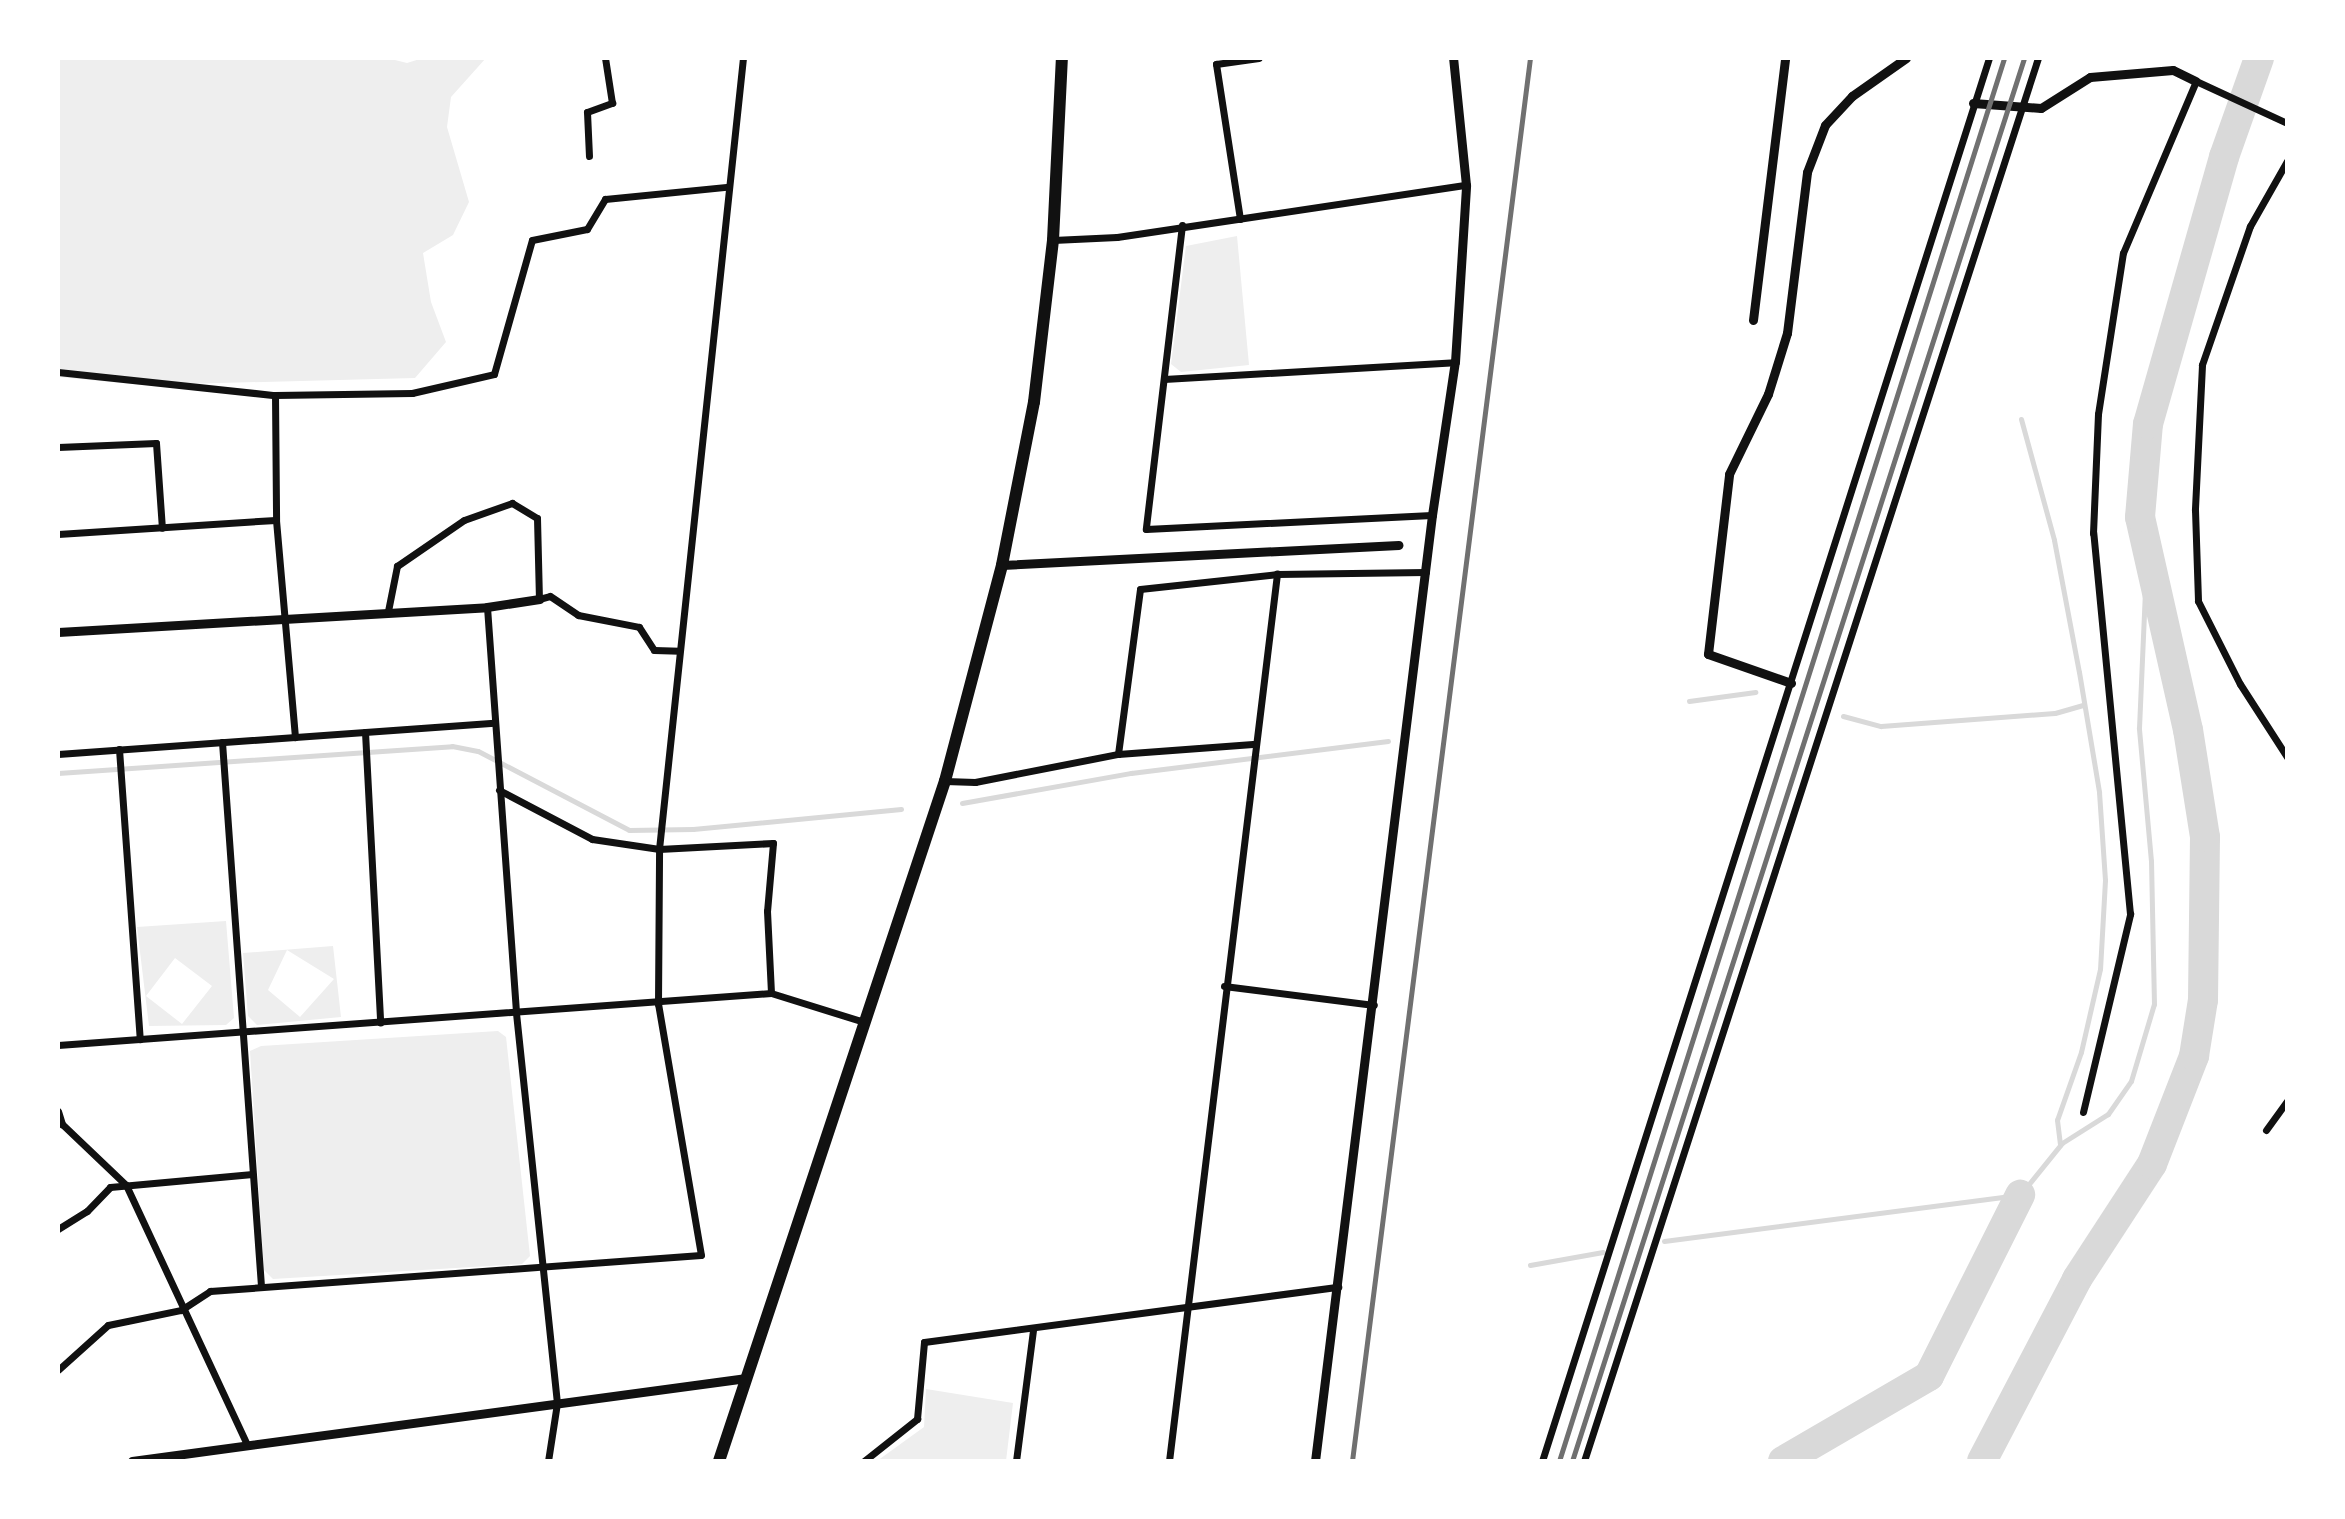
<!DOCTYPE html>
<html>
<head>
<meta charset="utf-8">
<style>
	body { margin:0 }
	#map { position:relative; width:2345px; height:1519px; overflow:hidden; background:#fff; font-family:"IBM Plex Sans",sans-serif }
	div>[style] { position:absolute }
	.green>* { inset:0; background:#eee }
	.stream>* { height:5px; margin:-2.5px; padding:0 2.5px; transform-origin:2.5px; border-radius:2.5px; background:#d9d9d9 }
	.river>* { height:30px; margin:-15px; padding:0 15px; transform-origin:15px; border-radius:15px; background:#d9d9d9 }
	.minor>* { height:7px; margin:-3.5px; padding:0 3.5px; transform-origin:3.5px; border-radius:3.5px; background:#111 }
	.tertiary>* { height:9px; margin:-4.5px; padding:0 4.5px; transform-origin:4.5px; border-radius:4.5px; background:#111 }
	.trunk>* { height:12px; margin:-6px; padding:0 6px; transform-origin:6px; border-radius:6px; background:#111 }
	.rail>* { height:5px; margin:-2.5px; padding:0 2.5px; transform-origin:2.5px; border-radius:2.5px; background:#707070 }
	span { translate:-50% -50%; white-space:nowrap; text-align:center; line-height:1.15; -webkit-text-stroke:6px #fff; paint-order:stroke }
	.frame { position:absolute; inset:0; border:60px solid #fff; pointer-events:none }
</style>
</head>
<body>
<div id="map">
	<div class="green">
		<i style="clip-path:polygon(58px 58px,387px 58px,407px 63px,423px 58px,486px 58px,451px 97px,447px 127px,469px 202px,453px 235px,423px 253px,431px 302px,446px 342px,415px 378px,143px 385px,58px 377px)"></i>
		<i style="clip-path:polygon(1237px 236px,1249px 365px,1181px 372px,1171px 364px,1186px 246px)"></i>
		<i style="clip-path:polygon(evenodd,226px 921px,234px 1018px,226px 1025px,149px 1026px,137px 927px,226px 921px,175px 958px,212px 986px,182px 1024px,146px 996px,175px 958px)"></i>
		<i style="clip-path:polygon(evenodd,333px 946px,341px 1017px,257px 1025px,248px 1016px,243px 953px,333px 946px,287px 950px,334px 979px,300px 1017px,268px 990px,287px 950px)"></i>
		<i style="clip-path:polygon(498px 1031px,506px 1037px,530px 1256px,522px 1264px,273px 1279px,264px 1270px,250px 1051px,261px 1046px)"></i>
		<i style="clip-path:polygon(926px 1389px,1013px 1403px,1006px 1461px,877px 1461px,924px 1427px)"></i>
	</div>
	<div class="stream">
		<i style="left:2021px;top:419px;width:125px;rotate:74.7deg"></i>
		<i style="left:2054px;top:540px;width:134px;rotate:79.3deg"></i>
		<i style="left:2079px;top:672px;width:122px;rotate:80.5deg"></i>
		<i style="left:2099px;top:792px;width:88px;rotate:86.1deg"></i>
		<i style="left:2105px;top:880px;width:89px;rotate:93.2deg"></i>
		<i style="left:2100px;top:969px;width:85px;rotate:102.9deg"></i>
		<i style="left:2081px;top:1052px;width:72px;rotate:109.4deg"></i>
		<i style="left:2057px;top:1120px;width:25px;rotate:83deg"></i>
		<i style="left:1689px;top:701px;width:67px;rotate:-7.8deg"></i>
		<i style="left:1843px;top:716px;width:39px;rotate:15deg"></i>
		<i style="left:1881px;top:726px;width:174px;rotate:-4.3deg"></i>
		<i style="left:2055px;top:713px;width:29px;rotate:-16deg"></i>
		<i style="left:58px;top:773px;width:395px;rotate:-3.9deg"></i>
		<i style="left:452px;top:746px;width:26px;rotate:11deg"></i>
		<i style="left:478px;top:751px;width:170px;rotate:27.6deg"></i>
		<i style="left:629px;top:830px;width:64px;rotate:-0.9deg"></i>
		<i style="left:693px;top:829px;width:209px;rotate:-5.5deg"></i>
		<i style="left:962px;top:803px;width:172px;rotate:-10.1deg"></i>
		<i style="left:1131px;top:773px;width:259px;rotate:-7.1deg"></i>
		<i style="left:1664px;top:1241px;width:359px;rotate:-7.4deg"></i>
		<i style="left:2020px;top:1195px;width:67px;rotate:-51.1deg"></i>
		<i style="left:2062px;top:1143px;width:54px;rotate:-32.2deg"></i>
		<i style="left:2108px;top:1114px;width:40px;rotate:-55.1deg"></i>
		<i style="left:2131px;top:1081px;width:80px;rotate:-73.4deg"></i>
		<i style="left:2154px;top:1004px;width:143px;rotate:-91.2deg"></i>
		<i style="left:2151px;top:861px;width:134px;rotate:-95.2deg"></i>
		<i style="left:2139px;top:728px;width:185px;rotate:-87.5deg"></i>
		<i style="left:1530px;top:1265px;width:74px;rotate:-10.1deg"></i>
	</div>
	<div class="river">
		<i style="left:1783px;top:1461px;width:169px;rotate:-30.2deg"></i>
		<i style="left:1929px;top:1376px;width:203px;rotate:-63.3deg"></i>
		<i style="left:1982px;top:1461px;width:205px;rotate:-62.4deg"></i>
		<i style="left:2077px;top:1279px;width:137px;rotate:-56.9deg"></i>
		<i style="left:2152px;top:1164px;width:116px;rotate:-68.7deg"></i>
		<i style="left:2194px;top:1056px;width:57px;rotate:-80.9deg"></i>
		<i style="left:2203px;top:1000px;width:163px;rotate:-89.3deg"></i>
		<i style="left:2205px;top:837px;width:108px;rotate:-99deg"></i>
		<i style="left:2188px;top:730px;width:218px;rotate:-102.7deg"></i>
		<i style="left:2140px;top:517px;width:93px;rotate:-85.1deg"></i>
		<i style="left:2148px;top:424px;width:278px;rotate:-74.1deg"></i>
		<i style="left:2224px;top:157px;width:105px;rotate:-70.5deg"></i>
	</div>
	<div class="minor">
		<i style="left:589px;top:156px;width:44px;rotate:-92.6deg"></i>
		<i style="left:587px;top:112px;width:27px;rotate:-20deg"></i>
		<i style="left:612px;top:103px;width:46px;rotate:-98.8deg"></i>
		<i style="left:2287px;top:161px;width:75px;rotate:119.6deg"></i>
		<i style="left:2250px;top:226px;width:147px;rotate:109.1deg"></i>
		<i style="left:2202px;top:365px;width:145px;rotate:92.8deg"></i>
		<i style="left:2195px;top:510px;width:91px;rotate:88.1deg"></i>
		<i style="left:2198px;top:601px;width:93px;rotate:63.2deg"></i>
		<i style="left:2240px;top:684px;width:87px;rotate:57.2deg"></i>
		<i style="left:1240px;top:219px;width:157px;rotate:-98.8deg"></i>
		<i style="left:1216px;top:64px;width:43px;rotate:-7.9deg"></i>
		<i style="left:1182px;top:225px;width:306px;rotate:96.8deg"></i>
		<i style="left:1146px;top:529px;width:286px;rotate:-2.8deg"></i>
		<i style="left:1053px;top:240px;width:64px;rotate:-2.7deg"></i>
		<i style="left:1117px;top:237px;width:353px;rotate:-8.5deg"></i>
		<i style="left:58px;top:372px;width:218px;rotate:6.1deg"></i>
		<i style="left:275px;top:395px;width:137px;rotate:-0.8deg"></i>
		<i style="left:412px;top:393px;width:84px;rotate:-13deg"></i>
		<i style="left:494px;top:374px;width:139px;rotate:-74.2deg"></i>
		<i style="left:532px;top:240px;width:56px;rotate:-11.3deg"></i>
		<i style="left:587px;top:229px;width:35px;rotate:-59deg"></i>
		<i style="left:605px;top:199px;width:122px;rotate:-5.7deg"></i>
		<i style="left:1164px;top:379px;width:291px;rotate:-3.3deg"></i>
		<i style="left:275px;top:395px;width:125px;rotate:89.5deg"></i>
		<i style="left:276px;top:520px;width:218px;rotate:85deg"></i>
		<i style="left:58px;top:447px;width:98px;rotate:-2.3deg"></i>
		<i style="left:156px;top:443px;width:85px;rotate:86deg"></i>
		<i style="left:58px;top:534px;width:218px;rotate:-3.7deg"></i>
		<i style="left:487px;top:607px;width:407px;rotate:85.9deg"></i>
		<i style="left:516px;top:1013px;width:392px;rotate:84deg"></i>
		<i style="left:557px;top:1403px;width:59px;rotate:98.8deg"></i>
		<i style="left:388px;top:611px;width:46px;rotate:-78.7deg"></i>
		<i style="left:397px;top:566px;width:81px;rotate:-34.5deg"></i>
		<i style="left:464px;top:520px;width:51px;rotate:-19.5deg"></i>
		<i style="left:512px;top:503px;width:29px;rotate:31deg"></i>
		<i style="left:537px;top:518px;width:81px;rotate:88.6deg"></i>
		<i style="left:539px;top:599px;width:11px;rotate:-15deg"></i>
		<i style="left:550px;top:596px;width:34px;rotate:34deg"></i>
		<i style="left:578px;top:615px;width:62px;rotate:11.1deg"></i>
		<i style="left:639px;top:627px;width:27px;rotate:57deg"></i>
		<i style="left:654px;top:650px;width:25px;rotate:2deg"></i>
		<i style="left:365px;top:732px;width:291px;rotate:87deg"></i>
		<i style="left:222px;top:742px;width:545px;rotate:85.9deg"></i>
		<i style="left:119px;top:749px;width:291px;rotate:85.9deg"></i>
		<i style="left:58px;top:754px;width:437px;rotate:-4.1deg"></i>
		<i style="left:1118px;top:754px;width:166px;rotate:-82.4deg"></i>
		<i style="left:1140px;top:589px;width:138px;rotate:-6.2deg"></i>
		<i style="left:1277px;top:574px;width:149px;rotate:-0.8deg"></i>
		<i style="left:945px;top:781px;width:30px;rotate:2deg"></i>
		<i style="left:975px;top:782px;width:146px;rotate:-11.1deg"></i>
		<i style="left:1118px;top:754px;width:135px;rotate:-4.2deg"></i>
		<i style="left:499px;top:790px;width:105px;rotate:27.8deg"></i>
		<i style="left:592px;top:839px;width:68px;rotate:8.5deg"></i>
		<i style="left:659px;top:849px;width:114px;rotate:-3deg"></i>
		<i style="left:773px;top:843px;width:68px;rotate:95deg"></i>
		<i style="left:767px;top:911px;width:82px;rotate:87.2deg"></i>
		<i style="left:1224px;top:986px;width:151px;rotate:7.2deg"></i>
		<i style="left:58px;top:1045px;width:715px;rotate:-4.17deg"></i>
		<i style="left:771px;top:993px;width:94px;rotate:17.3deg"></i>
		<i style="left:58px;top:1111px;width:14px;rotate:73deg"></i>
		<i style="left:62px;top:1124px;width:88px;rotate:43.6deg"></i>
		<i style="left:126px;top:1185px;width:287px;rotate:65deg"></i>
		<i style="left:2083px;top:1112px;width:204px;rotate:-76.6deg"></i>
		<i style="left:2130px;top:914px;width:383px;rotate:-95.5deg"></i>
		<i style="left:2093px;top:533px;width:119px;rotate:-87.6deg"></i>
		<i style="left:2098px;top:414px;width:163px;rotate:-81.2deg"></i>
		<i style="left:2123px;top:253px;width:187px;rotate:-67deg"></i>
		<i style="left:2196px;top:81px;width:100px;rotate:24.8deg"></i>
		<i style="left:2266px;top:1130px;width:36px;rotate:-54deg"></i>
		<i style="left:58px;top:1229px;width:34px;rotate:-32deg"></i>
		<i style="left:87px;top:1211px;width:33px;rotate:-46deg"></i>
		<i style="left:110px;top:1187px;width:143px;rotate:-5.2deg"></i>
		<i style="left:58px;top:1370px;width:67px;rotate:-42deg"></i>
		<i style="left:108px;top:1325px;width:75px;rotate:-11.6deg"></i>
		<i style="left:181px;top:1310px;width:35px;rotate:-33deg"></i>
		<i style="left:210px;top:1291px;width:492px;rotate:-4.2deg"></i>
		<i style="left:701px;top:1255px;width:255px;rotate:-99.7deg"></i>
		<i style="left:658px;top:1004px;width:155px;rotate:-89.6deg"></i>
		<i style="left:659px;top:849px;width:795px;rotate:-83.94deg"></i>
		<i style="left:864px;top:1461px;width:68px;rotate:-38.4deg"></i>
		<i style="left:917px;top:1419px;width:77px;rotate:-84.8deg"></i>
		<i style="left:924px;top:1342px;width:418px;rotate:-7.6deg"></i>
		<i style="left:1016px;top:1461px;width:132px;rotate:-82.6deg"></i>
		<i style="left:1169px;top:1461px;width:894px;rotate:-83.06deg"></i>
		<i style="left:1542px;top:1461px;width:1472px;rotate:-72.33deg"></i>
		<i style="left:1584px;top:1461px;width:1475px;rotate:-72.07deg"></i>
	</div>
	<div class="tertiary">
		<i style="left:1973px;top:103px;width:68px;rotate:4.2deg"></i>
		<i style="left:2041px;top:108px;width:58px;rotate:-32.3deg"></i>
		<i style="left:2090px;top:77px;width:83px;rotate:-4.8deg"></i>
		<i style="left:2173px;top:70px;width:25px;rotate:26deg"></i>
		<i style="left:1753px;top:320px;width:264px;rotate:-83deg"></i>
		<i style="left:1002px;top:565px;width:397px;rotate:-2.9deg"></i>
		<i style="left:58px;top:632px;width:430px;rotate:-3.3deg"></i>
		<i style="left:487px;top:607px;width:53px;rotate:-8.7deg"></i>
		<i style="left:1791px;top:683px;width:88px;rotate:-160.7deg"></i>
		<i style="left:1708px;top:654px;width:181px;rotate:-83.3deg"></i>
		<i style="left:1729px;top:474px;width:89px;rotate:-64deg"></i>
		<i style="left:1768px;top:394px;width:64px;rotate:-72.7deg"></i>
		<i style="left:1787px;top:333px;width:162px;rotate:-82.9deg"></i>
		<i style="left:1807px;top:172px;width:50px;rotate:-69deg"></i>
		<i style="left:1825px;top:125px;width:40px;rotate:-47deg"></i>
		<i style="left:1852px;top:96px;width:66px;rotate:-35.1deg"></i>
		<i style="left:132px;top:1461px;width:620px;rotate:-7.7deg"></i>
		<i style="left:1315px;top:1461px;width:953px;rotate:-82.95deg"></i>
		<i style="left:1432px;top:515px;width:155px;rotate:-81.5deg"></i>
		<i style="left:1455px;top:362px;width:177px;rotate:-86.4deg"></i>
		<i style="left:1466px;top:185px;width:128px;rotate:-95.8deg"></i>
	</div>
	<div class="trunk">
		<i style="left:719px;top:1461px;width:717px;rotate:-71.62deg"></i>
		<i style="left:945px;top:781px;width:223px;rotate:-75.2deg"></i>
		<i style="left:1002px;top:565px;width:166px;rotate:-78.9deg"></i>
		<i style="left:1034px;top:402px;width:163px;rotate:-83.3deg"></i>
		<i style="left:1053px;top:240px;width:182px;rotate:-87.2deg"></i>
	</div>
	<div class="rail">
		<i style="left:1352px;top:1461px;width:1414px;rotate:-82.77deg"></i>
		<i style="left:1559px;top:1461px;width:1472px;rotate:-72.4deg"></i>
		<i style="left:1572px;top:1461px;width:1474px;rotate:-72.14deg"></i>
	</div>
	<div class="frame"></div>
</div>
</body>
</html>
